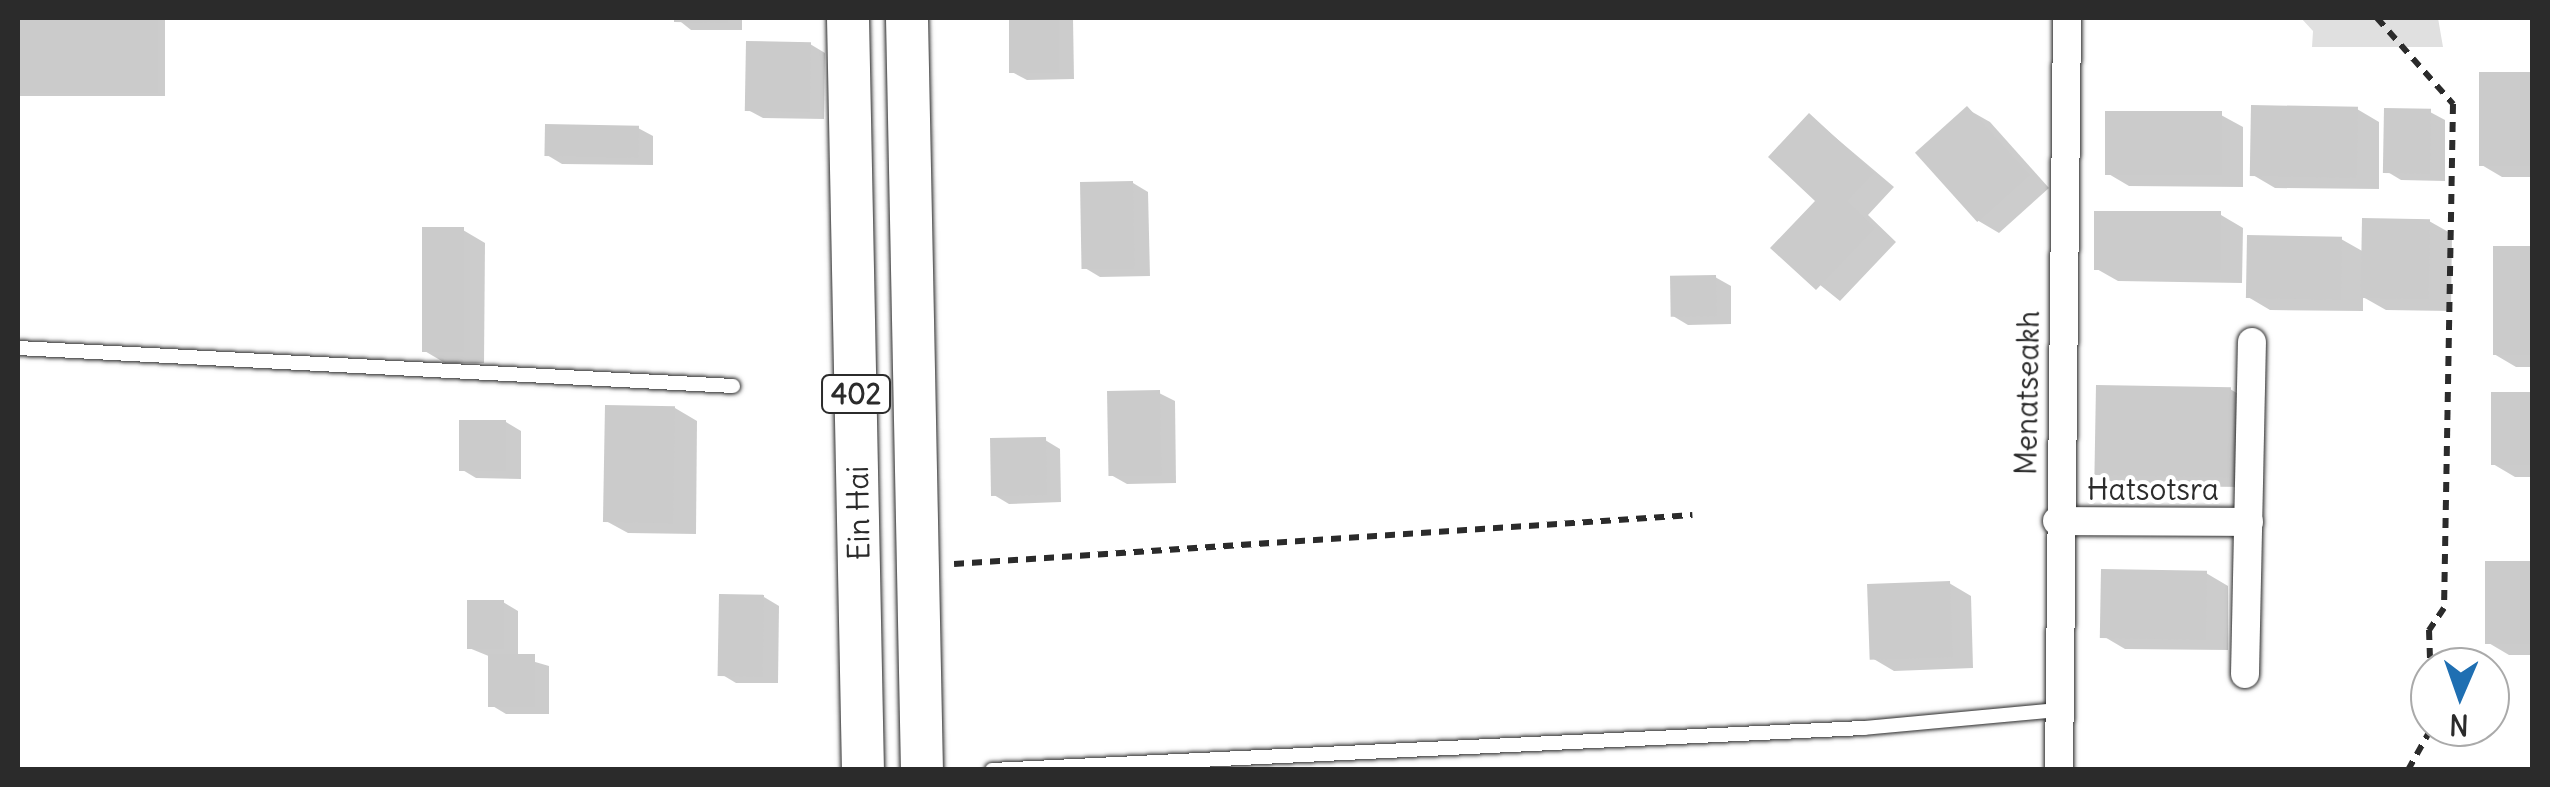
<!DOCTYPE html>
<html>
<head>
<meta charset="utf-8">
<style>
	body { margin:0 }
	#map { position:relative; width:2550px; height:787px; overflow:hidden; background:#fff; font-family:Delius,sans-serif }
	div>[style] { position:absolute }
	.green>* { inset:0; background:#e0e0e0 }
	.shadow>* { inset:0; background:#0003; transform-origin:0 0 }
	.building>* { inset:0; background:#cbcbcb; transform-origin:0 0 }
	.path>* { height:6px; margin-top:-3px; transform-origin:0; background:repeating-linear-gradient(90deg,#2b2b2b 0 10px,transparent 0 18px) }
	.roads { filter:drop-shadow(0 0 2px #2b2b2b) drop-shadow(0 0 2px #2b2b2b) }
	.service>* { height:14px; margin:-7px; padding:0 7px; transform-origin:7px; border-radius:7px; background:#fff }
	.minor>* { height:28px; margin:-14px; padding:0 14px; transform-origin:14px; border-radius:14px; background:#fff }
	.primary>* { height:42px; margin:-21px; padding:0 21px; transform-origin:21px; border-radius:21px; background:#fff }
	span { translate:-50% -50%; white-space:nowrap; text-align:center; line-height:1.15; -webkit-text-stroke:8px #fff; paint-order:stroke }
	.shield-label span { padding:2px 8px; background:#fff; border:2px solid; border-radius:8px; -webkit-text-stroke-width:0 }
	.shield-label { font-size:28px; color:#2b2b2b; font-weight:700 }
	.street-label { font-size:30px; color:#2b2b2b }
	.frame { position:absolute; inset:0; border:20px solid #2b2b2b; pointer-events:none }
	.north { position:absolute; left:2410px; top:647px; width:100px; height:100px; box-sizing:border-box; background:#fff; border:2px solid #aaa; border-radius:50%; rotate:182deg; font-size:28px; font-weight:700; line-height:40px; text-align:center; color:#2b2b2b }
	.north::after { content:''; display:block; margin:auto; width:35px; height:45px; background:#1f6fb2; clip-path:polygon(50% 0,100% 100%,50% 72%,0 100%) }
</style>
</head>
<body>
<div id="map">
	<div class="green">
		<i style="clip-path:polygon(2301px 18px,2438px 18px,2443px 47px,2312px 47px,2313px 31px)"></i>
	</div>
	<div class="shadow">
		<i style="left:18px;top:18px;width:147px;height:78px"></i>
		<i style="clip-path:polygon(676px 18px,742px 18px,742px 30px,691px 30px)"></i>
		<i style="clip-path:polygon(1011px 18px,1073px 18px,1074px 79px,1027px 80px,1012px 72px)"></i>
		<i style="clip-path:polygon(810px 44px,825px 53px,824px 119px,763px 118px,748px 110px)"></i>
		<i style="clip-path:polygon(2481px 74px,2532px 75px,2532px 177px,2502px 177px,2480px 164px)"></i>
		<i style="clip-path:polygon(1967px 109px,1990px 122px,2049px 188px,1999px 233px,1977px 220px)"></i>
		<i style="clip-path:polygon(2357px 109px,2379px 122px,2379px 189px,2275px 188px,2253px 175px)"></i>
		<i style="clip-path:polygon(2430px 112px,2445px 120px,2445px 181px,2401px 180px,2386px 171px)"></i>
		<i style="clip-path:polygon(2221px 115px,2243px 127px,2243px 187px,2129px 186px,2107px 173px)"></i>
		<i style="clip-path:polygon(1810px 116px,1894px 187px,1868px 215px,1896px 242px,1840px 301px,1774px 248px,1818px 201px)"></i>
		<i style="clip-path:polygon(638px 128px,653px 136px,653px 165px,562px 164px,547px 155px)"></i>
		<i style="clip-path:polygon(1133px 183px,1148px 192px,1150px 276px,1100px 277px,1085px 268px)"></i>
		<i style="clip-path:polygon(2221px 215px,2243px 228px,2242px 283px,2118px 281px,2095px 268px)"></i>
		<i style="clip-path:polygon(2429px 221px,2452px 234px,2451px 311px,2386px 310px,2363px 297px,2363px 311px,2270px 310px,2248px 297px,2341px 239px,2364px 252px)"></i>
		<i style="clip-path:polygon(463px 230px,485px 243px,484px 363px,445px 363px,423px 350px)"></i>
		<i style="clip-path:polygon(2496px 248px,2532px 249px,2532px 367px,2516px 367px,2494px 354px)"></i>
		<i style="clip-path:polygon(1715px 277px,1731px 286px,1731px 324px,1688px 325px,1673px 316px)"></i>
		<i style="clip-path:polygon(2230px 389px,2252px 402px,2251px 487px,2119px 486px,2097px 473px)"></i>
		<i style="clip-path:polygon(1159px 393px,1175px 401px,1176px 483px,1127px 484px,1111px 475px)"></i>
		<i style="clip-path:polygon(2493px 394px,2532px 394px,2532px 477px,2515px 477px,2493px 464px)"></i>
		<i style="clip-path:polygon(675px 408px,697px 421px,696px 534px,628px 533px,606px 521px)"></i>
		<i style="clip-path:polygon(506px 422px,521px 431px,521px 479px,476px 478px,461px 469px)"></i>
		<i style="clip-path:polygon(1045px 440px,1060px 449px,1061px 502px,1009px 504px,994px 495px)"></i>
		<i style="clip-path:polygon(2488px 563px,2532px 564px,2532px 655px,2509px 655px,2487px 642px)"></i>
		<i style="clip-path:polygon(2206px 573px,2228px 586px,2228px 650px,2125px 649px,2103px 636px)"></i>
		<i style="clip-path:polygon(1949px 583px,1971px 596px,1973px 668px,1894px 671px,1872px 658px)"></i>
		<i style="clip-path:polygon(764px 597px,779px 606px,778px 683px,736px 683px,721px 674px)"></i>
		<i style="clip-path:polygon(503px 602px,518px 611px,518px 657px,549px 666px,549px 714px,506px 714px,491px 705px,491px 657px,469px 648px)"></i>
	</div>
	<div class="building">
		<i style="left:18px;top:18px;width:140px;height:75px"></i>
		<i style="clip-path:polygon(674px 18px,728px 18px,728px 23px,674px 22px)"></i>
		<i style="left:1009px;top:18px;width:50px;height:55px"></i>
		<i style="left:746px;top:41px;width:65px;height:70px;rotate:1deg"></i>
		<i style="left:2479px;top:72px;width:53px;height:94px"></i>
		<i style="left:2251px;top:105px;width:107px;height:71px;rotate:1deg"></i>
		<i style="left:1967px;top:106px;width:93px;height:70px;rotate:48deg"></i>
		<i style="left:2384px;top:108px;width:47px;height:65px;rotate:1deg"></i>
		<i style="left:2105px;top:111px;width:117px;height:64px"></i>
		<i style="clip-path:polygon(1809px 113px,1874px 173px,1847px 201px,1875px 228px,1816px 290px,1770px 248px,1815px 201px,1768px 157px)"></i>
		<i style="left:545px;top:124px;width:94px;height:32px;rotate:1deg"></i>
		<i style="left:1133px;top:181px;width:87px;height:53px;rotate:89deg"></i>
		<i style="left:2094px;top:211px;width:127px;height:59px"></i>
		<i style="left:2362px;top:218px;width:68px;height:80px;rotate:1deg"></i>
		<i style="left:422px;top:227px;width:42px;height:125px"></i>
		<i style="left:2247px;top:235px;width:95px;height:63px;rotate:1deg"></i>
		<i style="left:2493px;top:246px;width:39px;height:109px"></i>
		<i style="left:1716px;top:275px;width:41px;height:46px;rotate:89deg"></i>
		<i style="left:2096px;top:385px;width:135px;height:90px;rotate:1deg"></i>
		<i style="left:1160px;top:390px;width:85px;height:53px;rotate:89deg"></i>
		<i style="left:2491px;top:392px;width:41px;height:73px"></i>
		<i style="left:605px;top:405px;width:70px;height:117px;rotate:1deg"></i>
		<i style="left:459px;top:420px;width:47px;height:51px"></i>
		<i style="left:1046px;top:437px;width:58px;height:56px;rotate:89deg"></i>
		<i style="left:2485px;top:561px;width:47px;height:83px"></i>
		<i style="left:2101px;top:569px;width:106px;height:69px;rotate:1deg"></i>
		<i style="left:1950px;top:581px;width:76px;height:83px;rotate:88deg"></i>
		<i style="left:719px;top:594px;width:45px;height:82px;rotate:1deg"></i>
		<i style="left:467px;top:600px;width:37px;height:49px"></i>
		<i style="left:488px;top:654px;width:47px;height:53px"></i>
	</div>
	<div class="path">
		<i style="left:2377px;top:18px;width:115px;rotate:48.5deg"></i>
		<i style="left:2453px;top:104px;width:504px;rotate:91.02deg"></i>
		<i style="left:2444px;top:608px;width:27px;rotate:124deg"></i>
		<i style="left:2429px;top:630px;width:37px;rotate:88deg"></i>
		<i style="left:954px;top:564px;width:740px;rotate:-3.8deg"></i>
		<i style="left:2408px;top:770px;width:49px;rotate:-60.8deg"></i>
	</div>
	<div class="roads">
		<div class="service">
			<i style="left:18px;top:348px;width:716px;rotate:3.04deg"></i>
			<i style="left:992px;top:770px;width:873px;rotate:-2.76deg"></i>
			<i style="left:1864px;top:728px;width:196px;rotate:-5.3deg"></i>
		</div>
		<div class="minor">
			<i style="left:2057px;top:521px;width:192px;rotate:0.3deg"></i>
			<i style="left:2245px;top:674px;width:332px;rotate:-88.8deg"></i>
			<i style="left:2059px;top:770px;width:752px;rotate:-89.39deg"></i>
		</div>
		<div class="primary">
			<i style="left:848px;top:18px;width:752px;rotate:88.86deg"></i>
			<i style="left:907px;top:18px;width:752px;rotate:88.86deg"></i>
		</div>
	</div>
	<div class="shield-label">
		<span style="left:856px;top:394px">402</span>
	</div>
	<div class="street-label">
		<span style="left:2027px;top:393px;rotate:-89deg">Menatseakh</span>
		<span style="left:2153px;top:489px">Hatsotsra</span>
		<span style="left:858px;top:513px;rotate:-91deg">Ein Hai</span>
	</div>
	<div class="frame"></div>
	<div class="north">N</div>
</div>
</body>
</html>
